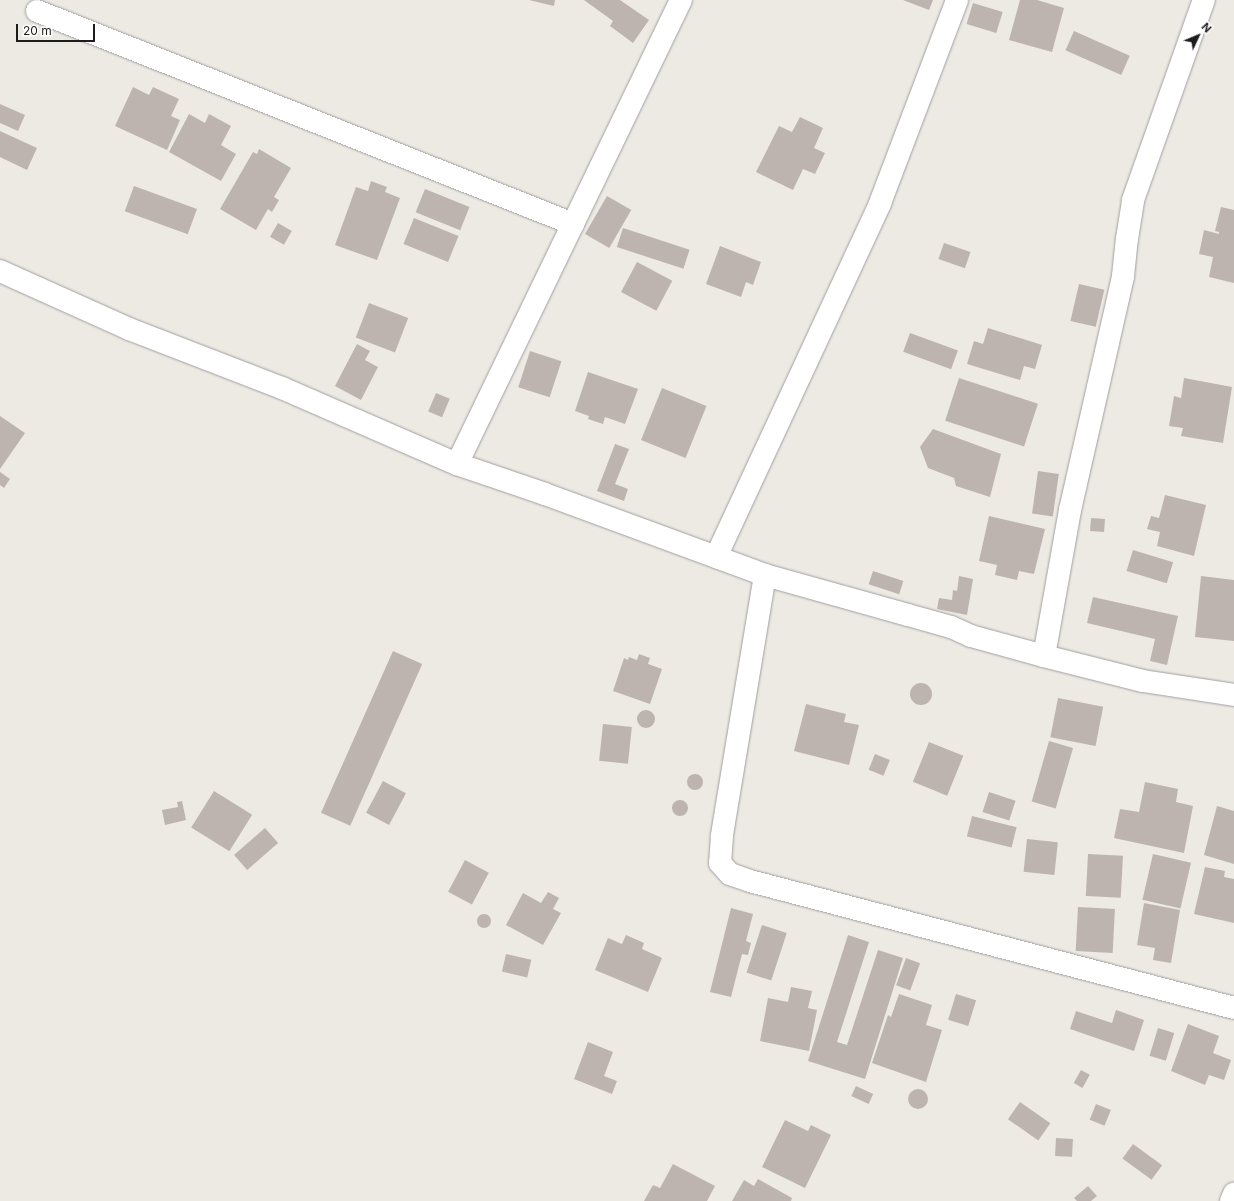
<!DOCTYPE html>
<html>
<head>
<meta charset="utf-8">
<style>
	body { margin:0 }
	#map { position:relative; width:1234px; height:1201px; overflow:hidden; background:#ede9e3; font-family:Inter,sans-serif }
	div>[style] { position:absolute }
	.building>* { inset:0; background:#bdb4b0; transform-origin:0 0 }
	.round { border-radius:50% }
	.roads { filter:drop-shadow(0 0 1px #a0a0a0) drop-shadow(0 0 1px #a0a0a0) }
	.street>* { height:22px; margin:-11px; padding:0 11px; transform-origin:11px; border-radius:11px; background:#fff }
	span { translate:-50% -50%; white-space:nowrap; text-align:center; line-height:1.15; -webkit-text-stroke:3px #fff; paint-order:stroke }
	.north { position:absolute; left:1178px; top:16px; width:40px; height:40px; -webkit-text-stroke:3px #fff; paint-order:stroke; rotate:46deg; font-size:11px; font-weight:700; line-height:16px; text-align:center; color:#1c1c1c }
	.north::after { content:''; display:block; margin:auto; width:14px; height:18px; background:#1c1c1c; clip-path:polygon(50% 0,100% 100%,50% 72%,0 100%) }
	.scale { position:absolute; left:16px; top:24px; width:79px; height:18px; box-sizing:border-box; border:2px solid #1c1c1c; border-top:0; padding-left:5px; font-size:12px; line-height:14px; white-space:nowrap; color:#1c1c1c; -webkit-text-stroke:3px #fff; paint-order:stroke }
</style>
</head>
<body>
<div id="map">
	<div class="building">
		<i style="clip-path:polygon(529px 0,555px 0,554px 6px)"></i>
		<i style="clip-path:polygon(584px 0,620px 0,649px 20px,633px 43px,610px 26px,613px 21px)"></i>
		<i style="clip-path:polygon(903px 0,933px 0,929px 10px)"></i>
		<i style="clip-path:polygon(1020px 0,1037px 0,1064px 8px,1052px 52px,1009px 40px)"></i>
		<i style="left:973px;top:3px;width:31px;height:22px;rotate:17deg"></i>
		<i style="left:1074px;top:31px;width:61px;height:21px;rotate:24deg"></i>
		<i style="clip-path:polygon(133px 87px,149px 95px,153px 87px,179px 99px,171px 116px,180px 120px,167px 150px,115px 126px)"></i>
		<i style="clip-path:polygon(0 104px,25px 115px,18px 131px,0 123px)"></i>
		<i style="clip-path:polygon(189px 114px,205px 123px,209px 114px,231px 126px,221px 145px,236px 154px,221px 181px,169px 152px)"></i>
		<i style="clip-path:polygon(800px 117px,823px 128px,814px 148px,825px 153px,815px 174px,803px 169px,793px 190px,756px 172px,779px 126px,792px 132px)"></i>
		<i style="clip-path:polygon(0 131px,37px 148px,27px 170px,0 157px)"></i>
		<i style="clip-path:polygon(259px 149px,291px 168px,274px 197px,279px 200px,272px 212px,268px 209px,256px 230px,220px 209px,253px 152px,257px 154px)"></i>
		<i style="clip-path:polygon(371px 181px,387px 187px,385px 192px,400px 198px,377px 260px,335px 245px,356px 187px,368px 191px)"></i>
		<i style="left:134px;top:186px;width:67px;height:27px;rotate:20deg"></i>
		<i style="left:425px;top:189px;width:48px;height:25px;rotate:22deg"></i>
		<i style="left:607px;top:196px;width:28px;height:44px;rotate:30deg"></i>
		<i style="clip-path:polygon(1221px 207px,1234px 210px,1234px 283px,1209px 277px,1213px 257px,1199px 254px,1204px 230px,1219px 234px,1219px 232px,1215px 231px)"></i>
		<i style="left:414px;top:218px;width:48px;height:28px;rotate:22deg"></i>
		<i style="left:278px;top:223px;width:16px;height:16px;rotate:30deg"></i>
		<i style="left:623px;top:228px;width:70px;height:20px;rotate:18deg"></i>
		<i style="left:944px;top:243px;width:28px;height:17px;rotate:19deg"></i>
		<i style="clip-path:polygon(720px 246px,761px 262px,753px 285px,746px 282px,741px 297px,706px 284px)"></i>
		<i style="left:637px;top:262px;width:40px;height:34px;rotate:28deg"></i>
		<i style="left:1079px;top:284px;width:26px;height:38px;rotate:13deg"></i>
		<i style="left:369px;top:303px;width:42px;height:37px;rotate:21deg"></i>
		<i style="clip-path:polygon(988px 328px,1042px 345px,1035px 369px,1024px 366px,1020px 380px,967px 364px,974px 341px,983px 344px)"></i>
		<i style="left:910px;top:333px;width:51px;height:20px;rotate:20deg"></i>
		<i style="clip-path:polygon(357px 344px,370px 351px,365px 360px,378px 367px,361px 400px,335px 386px)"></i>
		<i style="left:530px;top:351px;width:33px;height:38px;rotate:18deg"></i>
		<i style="clip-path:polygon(588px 372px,638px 389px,625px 424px,605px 417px,603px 424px,588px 419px,589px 416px,575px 411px)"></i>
		<i style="left:959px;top:378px;width:83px;height:45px;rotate:18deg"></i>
		<i style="clip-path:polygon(1184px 378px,1232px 387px,1223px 443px,1181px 436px,1183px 428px,1169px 426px,1174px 396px,1181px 398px)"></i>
		<i style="left:662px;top:388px;width:48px;height:56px;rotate:22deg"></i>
		<i style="left:436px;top:393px;width:15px;height:20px;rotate:23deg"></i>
		<i style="clip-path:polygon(0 416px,25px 433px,0 469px)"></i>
		<i style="clip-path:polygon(933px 429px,1001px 454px,990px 497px,956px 486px,954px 478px,928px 468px,920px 447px)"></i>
		<i style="clip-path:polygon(615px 444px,629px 449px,615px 484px,628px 489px,624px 501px,597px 491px)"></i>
		<i style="left:1038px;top:471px;width:21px;height:43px;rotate:8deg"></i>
		<i style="clip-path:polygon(0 472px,10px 479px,4px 488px,0 485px)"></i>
		<i style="clip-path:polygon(1165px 495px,1206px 505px,1194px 556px,1157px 546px,1160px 532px,1147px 529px,1151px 516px,1159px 518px)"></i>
		<i style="clip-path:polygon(989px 516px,1045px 529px,1034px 574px,1019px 571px,1017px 580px,995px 575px,997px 565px,979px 561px)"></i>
		<i style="left:1091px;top:518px;width:14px;height:13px;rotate:4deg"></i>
		<i style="left:1133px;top:550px;width:42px;height:22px;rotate:17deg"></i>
		<i style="left:873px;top:571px;width:32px;height:14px;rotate:18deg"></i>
		<i style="clip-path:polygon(959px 576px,973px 579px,967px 615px,937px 609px,939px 598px,952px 600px,953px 590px,957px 591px)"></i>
		<i style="clip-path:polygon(1201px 576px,1234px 580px,1234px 641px,1195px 637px)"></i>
		<i style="clip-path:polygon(1093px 597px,1178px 616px,1167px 665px,1150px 661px,1155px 639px,1087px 623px)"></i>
		<i style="left:393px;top:651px;width:32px;height:177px;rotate:24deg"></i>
		<i style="clip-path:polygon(639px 654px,650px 658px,648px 664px,662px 669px,650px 704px,613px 691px,624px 658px,628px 660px,629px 657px,637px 660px)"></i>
		<i class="round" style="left:910px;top:683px;width:22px;height:22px"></i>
		<i style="left:1058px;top:698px;width:46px;height:40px;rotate:11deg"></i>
		<i style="clip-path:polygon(806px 704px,846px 714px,844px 722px,859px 725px,849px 765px,794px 751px)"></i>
		<i class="round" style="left:637px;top:710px;width:18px;height:18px"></i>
		<i style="left:603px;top:724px;width:29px;height:37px;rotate:6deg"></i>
		<i style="left:1049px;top:741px;width:25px;height:63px;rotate:16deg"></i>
		<i style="left:929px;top:742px;width:37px;height:43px;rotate:22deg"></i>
		<i style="left:875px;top:754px;width:16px;height:17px;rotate:22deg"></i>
		<i class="round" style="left:687px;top:774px;width:16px;height:16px"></i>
		<i style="left:383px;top:781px;width:26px;height:36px;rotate:28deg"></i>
		<i style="clip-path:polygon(1145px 782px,1178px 789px,1176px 802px,1193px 806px,1184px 853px,1114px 838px,1120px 809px,1139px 812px)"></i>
		<i style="left:214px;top:791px;width:45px;height:43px;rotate:32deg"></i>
		<i style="left:989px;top:792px;width:28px;height:21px;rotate:18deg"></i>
		<i class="round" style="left:672px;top:800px;width:16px;height:16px"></i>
		<i style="clip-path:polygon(182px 801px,186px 820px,165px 825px,162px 810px,178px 807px,177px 802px)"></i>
		<i style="clip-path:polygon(1217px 806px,1234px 811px,1234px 864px,1204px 855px)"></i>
		<i style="left:972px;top:816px;width:46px;height:21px;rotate:14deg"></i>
		<i style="left:265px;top:828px;width:20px;height:41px;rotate:49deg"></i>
		<i style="left:1027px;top:839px;width:31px;height:33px;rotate:6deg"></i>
		<i style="left:1088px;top:854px;width:35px;height:42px;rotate:3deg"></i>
		<i style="left:1153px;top:854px;width:39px;height:47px;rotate:13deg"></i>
		<i style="left:465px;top:860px;width:27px;height:36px;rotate:28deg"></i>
		<i style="clip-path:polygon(1205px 867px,1225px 871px,1224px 877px,1234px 879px,1234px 923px,1194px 914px)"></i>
		<i style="clip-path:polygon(548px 892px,559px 898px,553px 909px,561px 913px,543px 945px,506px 925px,523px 893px,541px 903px)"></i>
		<i style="clip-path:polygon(1144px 903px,1180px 910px,1171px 963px,1153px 960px,1155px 948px,1137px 945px)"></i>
		<i style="left:1078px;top:907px;width:37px;height:44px;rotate:3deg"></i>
		<i style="clip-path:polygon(731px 908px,753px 914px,746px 941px,751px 943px,748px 955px,742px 954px,731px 997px,710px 992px)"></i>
		<i class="round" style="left:477px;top:914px;width:14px;height:14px"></i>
		<i style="left:762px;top:925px;width:26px;height:50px;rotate:18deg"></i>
		<i style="clip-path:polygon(626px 935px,644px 943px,642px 949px,662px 958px,648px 992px,595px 970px,608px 938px,622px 944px)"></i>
		<i style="clip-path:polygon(848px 935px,869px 942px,837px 1042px,847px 1045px,878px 950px,903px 958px,865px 1079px,808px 1061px)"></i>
		<i style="left:506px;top:954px;width:26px;height:18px;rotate:13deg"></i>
		<i style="left:906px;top:958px;width:15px;height:29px;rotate:20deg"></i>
		<i style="clip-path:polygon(791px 987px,812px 991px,808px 1008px,817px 1010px,809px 1051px,760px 1041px,768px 998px,788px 1002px)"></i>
		<i style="clip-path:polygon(899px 994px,932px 1005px,926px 1025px,942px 1030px,926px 1082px,872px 1063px,888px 1015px,891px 1017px)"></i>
		<i style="left:956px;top:994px;width:21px;height:27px;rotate:17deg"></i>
		<i style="clip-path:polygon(1116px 1010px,1144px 1020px,1134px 1051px,1070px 1029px,1076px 1011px,1112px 1023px)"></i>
		<i style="clip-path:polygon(1188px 1024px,1219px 1036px,1213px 1053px,1231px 1060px,1224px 1080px,1209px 1075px,1205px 1085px,1171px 1071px)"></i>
		<i style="left:1158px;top:1028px;width:17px;height:29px;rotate:17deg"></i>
		<i style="clip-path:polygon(588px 1042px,613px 1052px,604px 1076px,617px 1081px,612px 1094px,574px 1079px)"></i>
		<i style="left:1081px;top:1070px;width:10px;height:15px;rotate:29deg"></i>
		<i style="left:856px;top:1086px;width:19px;height:11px;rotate:25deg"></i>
		<i class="round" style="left:908px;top:1089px;width:20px;height:20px"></i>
		<i style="left:1020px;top:1102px;width:37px;height:21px;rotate:35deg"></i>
		<i style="left:1096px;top:1104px;width:16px;height:17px;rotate:22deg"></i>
		<i style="clip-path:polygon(785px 1120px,808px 1131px,811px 1125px,831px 1135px,805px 1188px,762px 1167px)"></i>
		<i style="left:1056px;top:1138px;width:17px;height:18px;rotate:3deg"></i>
		<i style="left:1133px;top:1144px;width:36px;height:18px;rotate:36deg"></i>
		<i style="clip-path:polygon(673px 1164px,715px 1186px,707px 1201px,644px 1201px,653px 1185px,660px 1188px)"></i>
		<i style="clip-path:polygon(758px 1179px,792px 1198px,791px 1201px,732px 1201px,744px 1180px,754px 1186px)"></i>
		<i style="clip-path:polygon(1088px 1186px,1097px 1196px,1091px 1201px,1077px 1201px,1074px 1198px)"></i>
	</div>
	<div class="roads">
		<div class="street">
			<i style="left:37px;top:11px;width:577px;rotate:21.67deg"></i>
			<i style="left:0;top:271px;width:141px;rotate:24.2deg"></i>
			<i style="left:129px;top:329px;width:164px;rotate:21.1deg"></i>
			<i style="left:282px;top:388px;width:191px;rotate:23.5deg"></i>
			<i style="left:457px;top:464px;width:93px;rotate:18.8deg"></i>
			<i style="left:545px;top:494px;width:234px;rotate:20.2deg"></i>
			<i style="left:765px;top:575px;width:148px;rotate:15.6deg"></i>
			<i style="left:908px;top:615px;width:45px;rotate:15.6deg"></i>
			<i style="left:951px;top:627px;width:22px;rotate:24deg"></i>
			<i style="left:971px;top:636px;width:76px;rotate:15.3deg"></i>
			<i style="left:1044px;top:656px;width:102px;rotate:14.2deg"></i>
			<i style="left:1143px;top:681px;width:92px;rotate:8.7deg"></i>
			<i style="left:457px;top:464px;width:515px;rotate:-64.23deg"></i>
			<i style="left:716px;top:557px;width:390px;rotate:-65.1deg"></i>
			<i style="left:880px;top:203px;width:217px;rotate:-69.2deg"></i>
			<i style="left:765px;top:575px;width:265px;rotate:99.4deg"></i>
			<i style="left:722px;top:836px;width:27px;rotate:94deg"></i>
			<i style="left:720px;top:863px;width:15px;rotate:48deg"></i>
			<i style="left:730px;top:874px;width:21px;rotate:19deg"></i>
			<i style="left:750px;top:881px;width:500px;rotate:14.7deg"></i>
			<i style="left:1044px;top:656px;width:148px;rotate:-79.9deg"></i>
			<i style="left:1070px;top:510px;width:240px;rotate:-77.2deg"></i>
			<i style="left:1123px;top:276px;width:37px;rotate:-84deg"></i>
			<i style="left:1127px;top:239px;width:39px;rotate:-81deg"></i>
			<i style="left:1133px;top:200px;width:212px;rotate:-70.5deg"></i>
			<i style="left:1231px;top:1201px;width:8px;rotate:-67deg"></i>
		</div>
	</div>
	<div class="north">N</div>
	<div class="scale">20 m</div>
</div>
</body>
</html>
